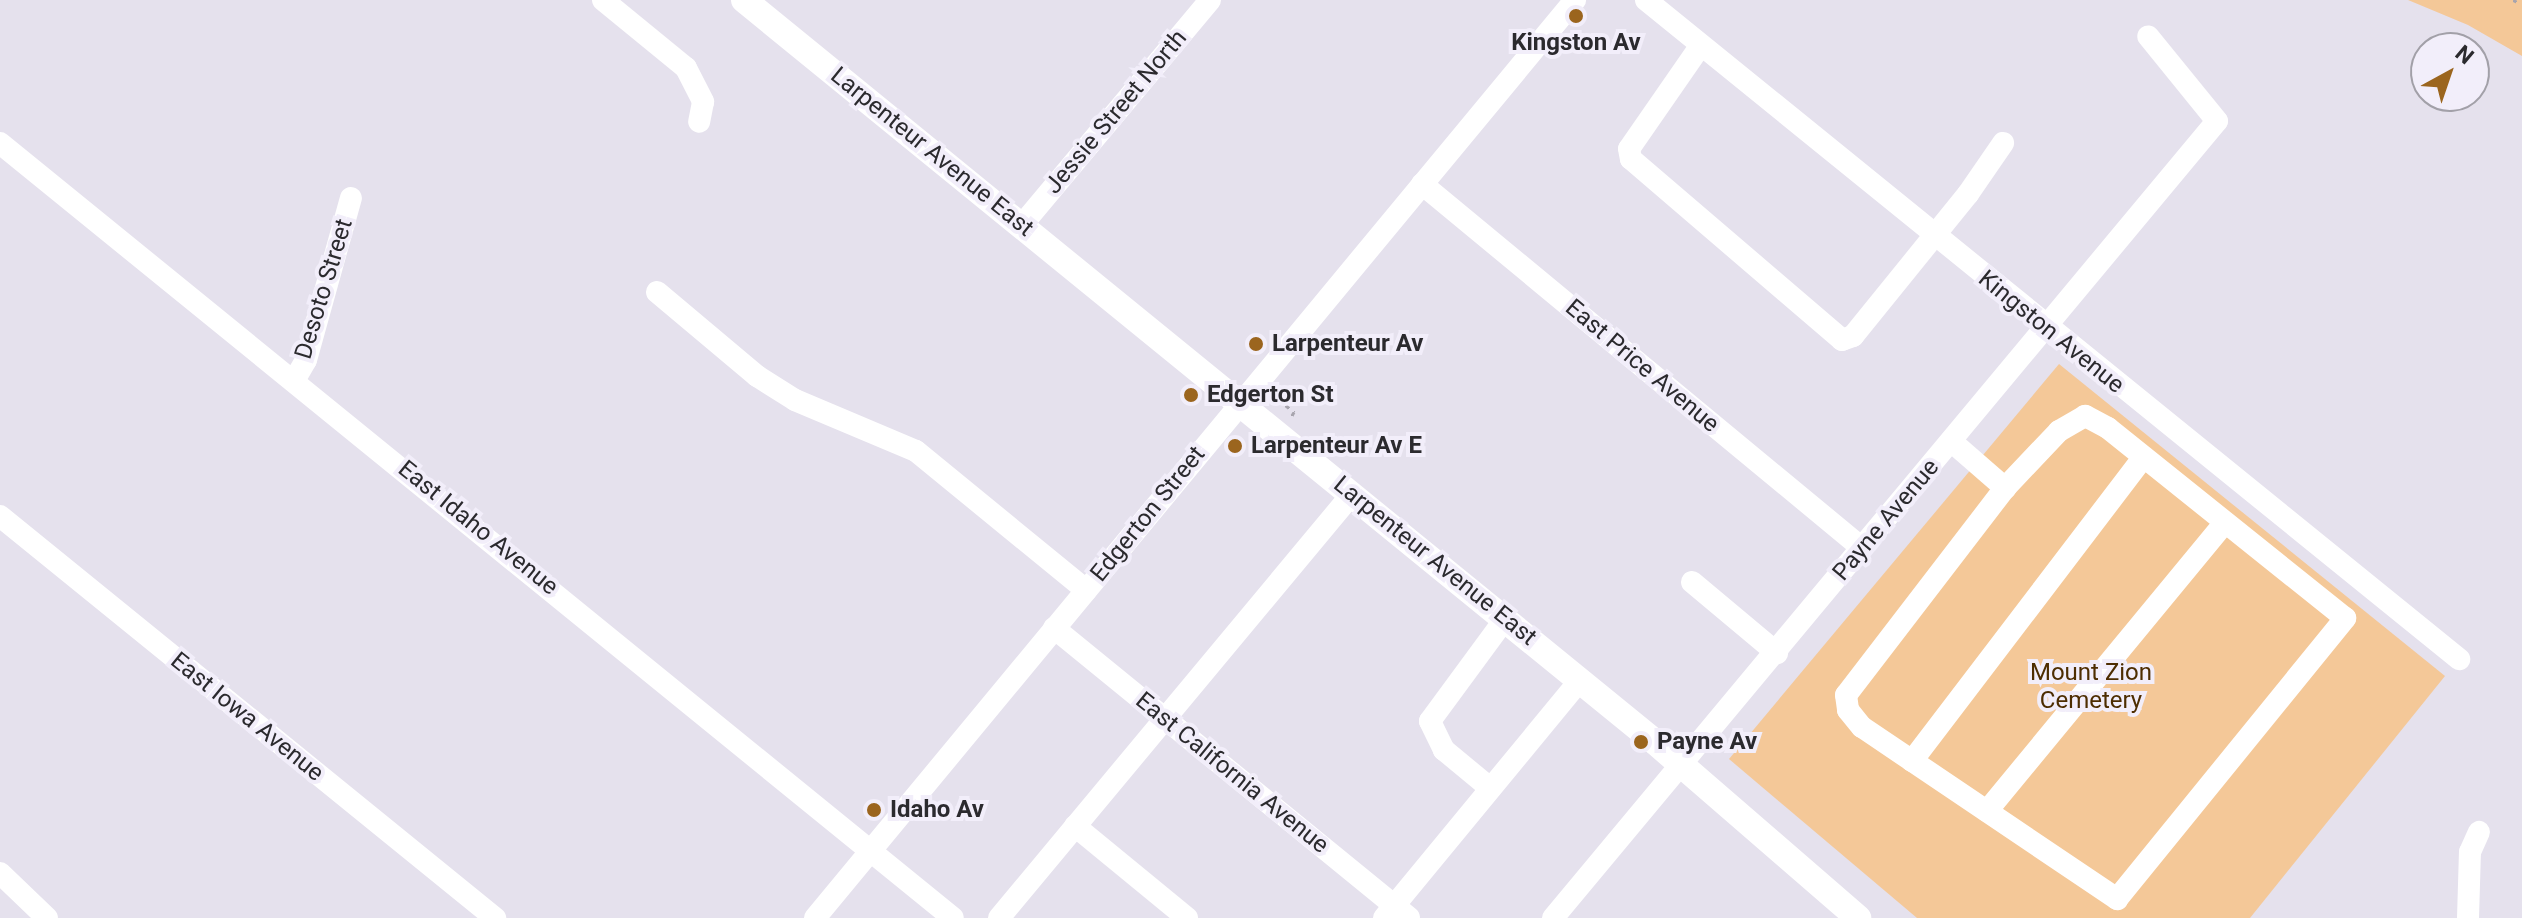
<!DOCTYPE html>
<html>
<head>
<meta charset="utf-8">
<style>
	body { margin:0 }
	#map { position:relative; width:2522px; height:918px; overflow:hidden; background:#e5e1ed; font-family:Roboto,sans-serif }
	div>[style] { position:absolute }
	.green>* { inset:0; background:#f4c898 }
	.path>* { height:3px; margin-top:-1.5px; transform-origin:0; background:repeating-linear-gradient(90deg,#a7a4ad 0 4px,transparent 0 10px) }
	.minor>* { height:22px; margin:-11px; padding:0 11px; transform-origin:11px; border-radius:11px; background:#fff }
	.major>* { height:26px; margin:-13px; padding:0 13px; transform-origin:13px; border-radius:13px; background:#fff }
	.dots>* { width:22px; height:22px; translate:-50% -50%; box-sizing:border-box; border:4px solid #f2eefa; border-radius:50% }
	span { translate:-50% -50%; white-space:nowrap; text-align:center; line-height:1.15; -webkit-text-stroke:8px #f2eefa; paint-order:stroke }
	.poi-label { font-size:24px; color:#2b2a2e; font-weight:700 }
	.left { translate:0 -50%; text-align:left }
	.street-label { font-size:24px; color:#2b2a2e }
	.park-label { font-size:24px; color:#4d2d01 }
	.north { position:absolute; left:2410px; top:32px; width:80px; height:80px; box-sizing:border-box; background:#f2eefa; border:2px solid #a2a0a8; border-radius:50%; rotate:40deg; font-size:22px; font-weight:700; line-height:32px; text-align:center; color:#2b2a2e }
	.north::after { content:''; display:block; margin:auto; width:28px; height:36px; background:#9b651e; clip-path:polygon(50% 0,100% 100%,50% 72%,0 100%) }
</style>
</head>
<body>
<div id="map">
	<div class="green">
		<i style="clip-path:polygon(2408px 0,2522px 0,2522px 56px,2468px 25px)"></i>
		<i style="clip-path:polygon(2059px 364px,2445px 676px,2250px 918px,1917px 918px,1729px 759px)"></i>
	</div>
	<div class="path">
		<i style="left:2513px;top:0;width:10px;rotate:24deg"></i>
		<i style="left:1278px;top:399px;width:21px;rotate:39deg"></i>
		<i style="left:1294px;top:412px;width:6px;rotate:121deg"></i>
	</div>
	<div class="minor">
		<i style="left:603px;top:0;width:107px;rotate:39.3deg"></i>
		<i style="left:686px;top:68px;width:38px;rotate:63deg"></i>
		<i style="left:703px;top:102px;width:20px;rotate:101deg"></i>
		<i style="left:1646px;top:0;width:1047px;rotate:39.03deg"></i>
		<i style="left:1701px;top:45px;width:126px;rotate:124.7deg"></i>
		<i style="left:1629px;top:149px;width:10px;rotate:79deg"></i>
		<i style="left:1631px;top:159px;width:278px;rotate:40.6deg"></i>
		<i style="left:1842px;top:340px;width:12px;rotate:-20deg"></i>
		<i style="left:1853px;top:336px;width:183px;rotate:-51deg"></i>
		<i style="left:1968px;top:194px;width:62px;rotate:-55.5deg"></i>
		<i style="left:0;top:143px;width:1228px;rotate:39.12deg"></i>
		<i style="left:1422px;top:184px;width:571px;rotate:39.6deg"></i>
		<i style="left:1022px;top:225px;width:293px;rotate:-50.1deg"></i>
		<i style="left:657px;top:292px;width:131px;rotate:40deg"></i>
		<i style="left:757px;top:376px;width:45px;rotate:32.3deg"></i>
		<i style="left:795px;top:400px;width:131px;rotate:22.9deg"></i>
		<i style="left:916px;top:451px;width:220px;rotate:39.3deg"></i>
		<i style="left:295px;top:379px;width:22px;rotate:-60deg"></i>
		<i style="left:306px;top:360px;width:168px;rotate:-74.5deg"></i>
		<i style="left:1951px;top:441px;width:72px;rotate:41deg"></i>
		<i style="left:2005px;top:488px;width:261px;rotate:127.5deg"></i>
		<i style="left:1846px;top:695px;width:15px;rotate:82deg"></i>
		<i style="left:1848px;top:710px;width:22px;rotate:51deg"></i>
		<i style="left:1862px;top:727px;width:308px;rotate:34deg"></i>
		<i style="left:2117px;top:899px;width:362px;rotate:-50.9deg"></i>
		<i style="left:2345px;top:618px;width:304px;rotate:-141.3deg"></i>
		<i style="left:2108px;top:428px;width:26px;rotate:-152deg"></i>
		<i style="left:2085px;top:416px;width:30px;rotate:150deg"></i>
		<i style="left:2059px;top:431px;width:79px;rotate:133.5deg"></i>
		<i style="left:0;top:516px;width:638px;rotate:39.08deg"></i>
		<i style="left:1692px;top:582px;width:111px;rotate:39.9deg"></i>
		<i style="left:1054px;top:628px;width:458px;rotate:39.2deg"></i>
		<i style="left:1912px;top:761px;width:382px;rotate:-52.7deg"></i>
		<i style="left:1490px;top:788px;width:60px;rotate:-140.4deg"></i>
		<i style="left:1444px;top:750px;width:32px;rotate:-116deg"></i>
		<i style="left:1430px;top:721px;width:127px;rotate:-53.7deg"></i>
		<i style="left:1987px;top:811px;width:374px;rotate:-50.5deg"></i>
		<i style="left:1075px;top:826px;width:145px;rotate:39.4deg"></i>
		<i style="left:0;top:873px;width:65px;rotate:43.8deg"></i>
		<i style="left:815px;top:918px;width:1192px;rotate:-50.38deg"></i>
		<i style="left:999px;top:918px;width:552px;rotate:-50.22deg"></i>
		<i style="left:1384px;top:918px;width:308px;rotate:-50.5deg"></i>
		<i style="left:1553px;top:918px;width:1037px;rotate:-50.2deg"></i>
		<i style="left:2217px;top:121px;width:109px;rotate:-129.1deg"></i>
		<i style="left:2468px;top:918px;width:66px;rotate:-88.3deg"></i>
		<i style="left:2470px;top:852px;width:22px;rotate:-66deg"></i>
	</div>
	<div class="major">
		<i style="left:744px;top:0;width:1175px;rotate:39.16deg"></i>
		<i style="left:1655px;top:742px;width:269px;rotate:40.9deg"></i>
	</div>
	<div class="dots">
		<i style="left:1576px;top:16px;background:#9b651e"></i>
		<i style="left:1256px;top:344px;background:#9b651e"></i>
		<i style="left:1191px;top:395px;background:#9b651e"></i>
		<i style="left:1235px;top:446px;background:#9b651e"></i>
		<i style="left:1641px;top:742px;background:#9b651e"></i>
		<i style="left:874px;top:810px;background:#9b651e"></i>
	</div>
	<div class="poi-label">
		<span style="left:1576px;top:43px">Kingston Av</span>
		<span class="left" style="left:1272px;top:344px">Larpenteur Av</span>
		<span class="left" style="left:1207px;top:395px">Edgerton St</span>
		<span class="left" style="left:1251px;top:446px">Larpenteur Av E</span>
		<span class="left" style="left:1657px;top:742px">Payne Av</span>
		<span class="left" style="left:890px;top:810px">Idaho Av</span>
	</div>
	<div class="street-label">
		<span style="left:1116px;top:112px;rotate:-50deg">Jessie Street North</span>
		<span style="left:932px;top:152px;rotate:39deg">Larpenteur Avenue East</span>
		<span style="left:324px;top:289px;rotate:-73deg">Desoto Street</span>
		<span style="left:2051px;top:332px;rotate:39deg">Kingston Avenue</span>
		<span style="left:1642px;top:366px;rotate:40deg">East Price Avenue</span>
		<span style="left:1148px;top:514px;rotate:-51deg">Edgerton Street</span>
		<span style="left:1886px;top:520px;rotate:-50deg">Payne Avenue</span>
		<span style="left:478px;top:528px;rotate:39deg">East Idaho Avenue</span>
		<span style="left:1435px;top:561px;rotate:39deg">Larpenteur Avenue East</span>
		<span style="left:247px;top:717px;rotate:39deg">East Iowa Avenue</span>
		<span style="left:1232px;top:773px;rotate:39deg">East California Avenue</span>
	</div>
	<div class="park-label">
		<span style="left:2091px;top:687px">Mount Zion<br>Cemetery</span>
	</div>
	<div class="north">N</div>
</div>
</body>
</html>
